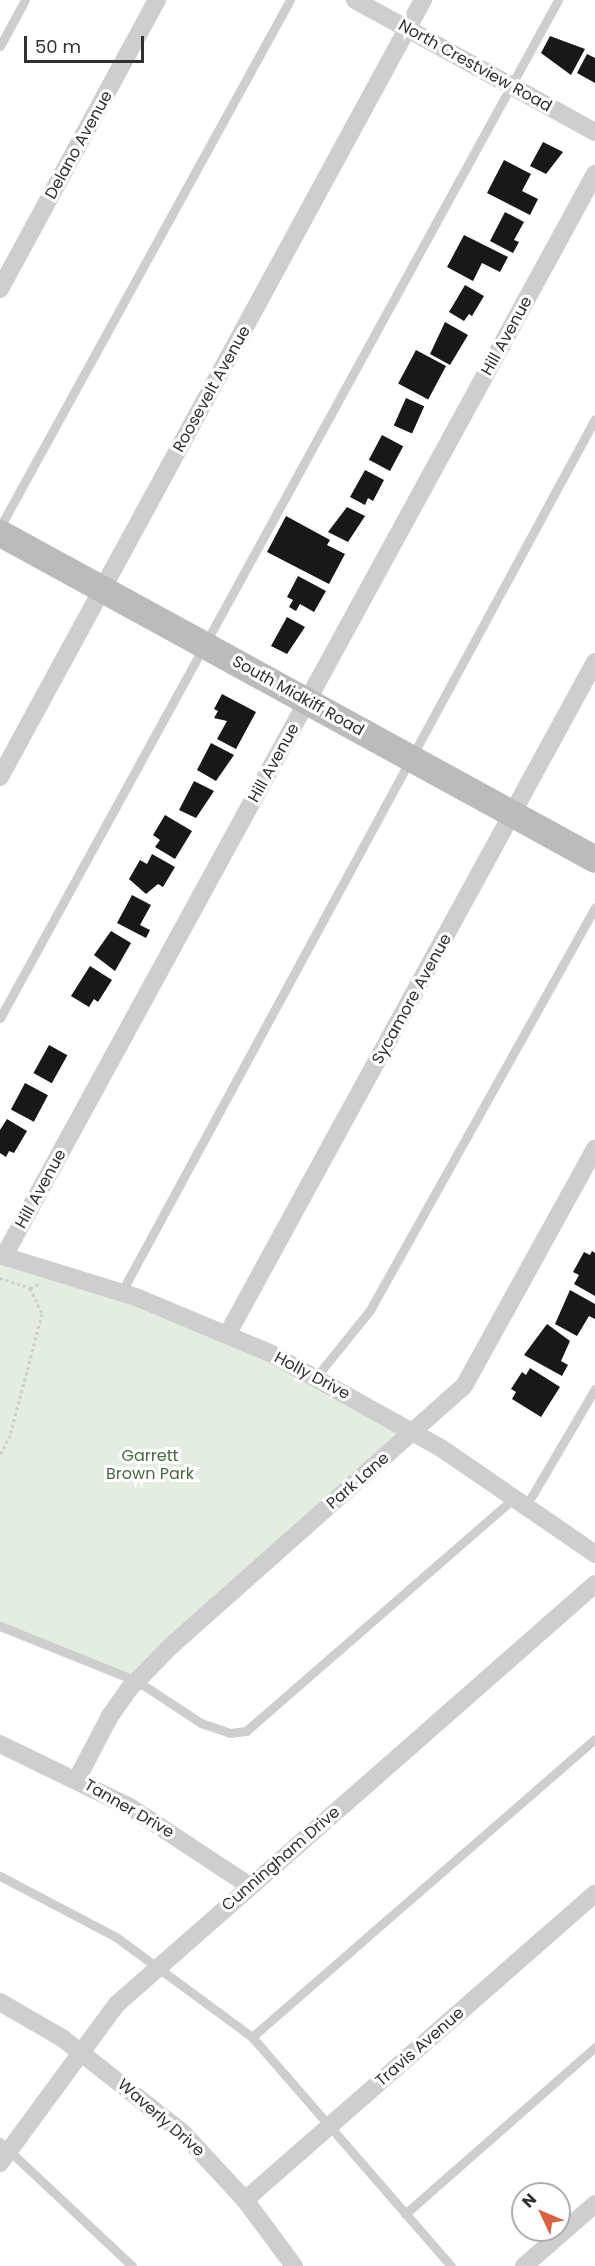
<!DOCTYPE html>
<html>
<head>
<meta charset="utf-8">
<style>
	body { margin:0 }
	#map { position:relative; width:595px; height:2266px; overflow:hidden; background:#fff; font-family:Poppins,sans-serif }
	div>[style] { position:absolute }
	.green>* { inset:0; background:#e3ede0 }
	.building>* { inset:0; background:#181818; transform-origin:0 0 }
	.path>* { height:3px; margin-top:-1.5px; transform-origin:0; background:repeating-linear-gradient(90deg,#cecece 0 3px,transparent 0 6px) }
	.service>* { height:9px; margin:-4.5px; padding:0 4.5px; transform-origin:4.5px; border-radius:4.5px; background:#cecece }
	.minor>* { height:18px; margin:-9px; padding:0 9px; transform-origin:9px; border-radius:9px; background:#cecece }
	.secondary>* { height:27px; margin:-13.5px; padding:0 13.5px; transform-origin:13.5px; border-radius:13.5px; background:#bbb }
	span { translate:-50% -50%; white-space:nowrap; text-align:center; line-height:1.15; -webkit-text-stroke:6px #fff; paint-order:stroke }
	.street-label { font-size:16px; color:#313131 }
	.park-label { font-size:16px; color:#486a40 }
	.north { position:absolute; left:511px; top:2182px; width:60px; height:60px; box-sizing:border-box; background:#fff; border:2px solid #adadad; border-radius:50%; rotate:314deg; font-size:16px; font-weight:700; line-height:24px; text-align:center; color:#313131 }
	.north::after { content:''; display:block; margin:auto; width:21px; height:27px; background:#db6240; clip-path:polygon(50% 0,100% 100%,50% 72%,0 100%) }
	.scale { position:absolute; left:24px; top:36px; width:120px; height:27px; box-sizing:border-box; border:3px solid #313131; border-top:0; padding-left:8px; font-size:18px; line-height:21px; white-space:nowrap; color:#313131; -webkit-text-stroke:4px #fff; paint-order:stroke }
</style>
</head>
<body>
<div id="map">
	<div class="green">
		<i style="clip-path:polygon(0 1255px,141px 1299px,413px 1433px,136px 1681px,0 1628px)"></i>
	</div>
	<div class="building">
		<i style="clip-path:polygon(550px 36px,585px 49px,571px 75px,541px 53px)"></i>
		<i style="clip-path:polygon(587px 54px,595px 58px,595px 83px,577px 73px)"></i>
		<i style="clip-path:polygon(543px 142px,563px 152px,546px 174px,530px 166px)"></i>
		<i style="clip-path:polygon(504px 160px,531px 174px,522px 191px,538px 199px,530px 215px,487px 193px)"></i>
		<i style="clip-path:polygon(505px 212px,524px 222px,514px 240px,519px 242px,513px 253px,490px 241px)"></i>
		<i style="clip-path:polygon(464px 235px,508px 257px,500px 272px,482px 263px,473px 281px,447px 267px)"></i>
		<i style="clip-path:polygon(465px 285px,484px 296px,472px 316px,469px 314px,464px 321px,449px 312px)"></i>
		<i style="clip-path:polygon(445px 322px,468px 335px,450px 365px,430px 354px)"></i>
		<i style="left:416px;top:350px;width:34px;height:38px;rotate:28deg"></i>
		<i style="left:406px;top:398px;width:20px;height:30px;rotate:24deg"></i>
		<i style="left:382px;top:435px;width:24px;height:28px;rotate:28deg"></i>
		<i style="clip-path:polygon(365px 470px,384px 480px,373px 501px,368px 498px,365px 505px,350px 497px)"></i>
		<i style="clip-path:polygon(347px 507px,365px 516px,348px 542px,328px 532px)"></i>
		<i style="clip-path:polygon(286px 516px,330px 540px,327px 545px,345px 554px,329px 584px,267px 552px)"></i>
		<i style="clip-path:polygon(298px 576px,326px 591px,314px 612px,300px 604px,296px 611px,289px 607px,293px 600px,287px 597px)"></i>
		<i style="clip-path:polygon(287px 617px,305px 627px,287px 654px,271px 646px)"></i>
		<i style="clip-path:polygon(222px 694px,256px 712px,236px 749px,217px 739px,227px 721px,214px 718px,218px 711px,214px 709px)"></i>
		<i style="clip-path:polygon(211px 743px,234px 755px,216px 781px,197px 770px)"></i>
		<i style="clip-path:polygon(194px 781px,214px 791px,196px 818px,179px 810px)"></i>
		<i style="clip-path:polygon(165px 815px,192px 831px,175px 859px,155px 847px,160px 840px,153px 835px)"></i>
		<i style="clip-path:polygon(152px 854px,175px 867px,163px 887px,158px 884px,146px 894px,129px 879px,140px 860px,147px 864px)"></i>
		<i style="clip-path:polygon(132px 895px,151px 905px,140px 925px,150px 930px,146px 938px,117px 923px)"></i>
		<i style="clip-path:polygon(111px 931px,131px 943px,115px 971px,94px 955px)"></i>
		<i style="clip-path:polygon(90px 966px,112px 980px,98px 1002px,94px 999px,89px 1007px,71px 996px)"></i>
		<i style="left:49px;top:1045px;width:21px;height:32px;rotate:29deg"></i>
		<i style="left:25px;top:1083px;width:26px;height:30px;rotate:28deg"></i>
		<i style="clip-path:polygon(7px 1119px,27px 1131px,14px 1153px,9px 1151px,6px 1157px,0 1153px,0 1130px)"></i>
		<i style="clip-path:polygon(592px 1251px,595px 1253px,595px 1296px,574px 1284px,579px 1275px,573px 1272px,584px 1252px,590px 1255px)"></i>
		<i style="clip-path:polygon(570px 1290px,595px 1304px,595px 1319px,589px 1316px,577px 1336px,555px 1324px)"></i>
		<i style="clip-path:polygon(547px 1324px,570px 1341px,561px 1361px,568px 1365px,562px 1376px,524px 1355px)"></i>
		<i style="clip-path:polygon(530px 1368px,560px 1387px,541px 1417px,512px 1399px,516px 1392px,511px 1389px,522px 1372px,526px 1375px)"></i>
	</div>
	<div class="path">
		<i style="left:0;top:1278px;width:32px;rotate:18deg"></i>
		<i style="left:30px;top:1288px;width:29px;rotate:65deg"></i>
		<i style="left:42px;top:1314px;width:125px;rotate:104.8deg"></i>
		<i style="left:10px;top:1435px;width:22px;rotate:117deg"></i>
		<i style="left:30px;top:1288px;width:10px;rotate:-24deg"></i>
	</div>
	<div class="service">
		<i style="left:0;top:46px;width:52px;rotate:-61.5deg"></i>
		<i style="left:0;top:527px;width:602px;rotate:-61.18deg"></i>
		<i style="left:0;top:1018px;width:1161px;rotate:-61.27deg"></i>
		<i style="left:121px;top:1293px;width:994px;rotate:-61.53deg"></i>
		<i style="left:316px;top:1377px;width:86px;rotate:-51.1deg"></i>
		<i style="left:370px;top:1310px;width:461px;rotate:-60.8deg"></i>
		<i style="left:526px;top:1506px;width:136px;rotate:-59.5deg"></i>
		<i style="left:0;top:1626px;width:148px;rotate:21.9deg"></i>
		<i style="left:137px;top:1681px;width:77px;rotate:33.3deg"></i>
		<i style="left:201px;top:1723px;width:31px;rotate:19deg"></i>
		<i style="left:230px;top:1733px;width:16px;rotate:-7deg"></i>
		<i style="left:246px;top:1731px;width:355px;rotate:-41deg"></i>
		<i style="left:0;top:1876px;width:131px;rotate:27.7deg"></i>
		<i style="left:116px;top:1937px;width:169px;rotate:36.3deg"></i>
		<i style="left:252px;top:2037px;width:303px;rotate:49deg"></i>
		<i style="left:252px;top:2037px;width:454px;rotate:-41deg"></i>
		<i style="left:0;top:2142px;width:181px;rotate:43.2deg"></i>
		<i style="left:405px;top:2214px;width:253px;rotate:-41.3deg"></i>
	</div>
	<div class="minor">
		<i style="left:355px;top:0;width:274px;rotate:28.8deg"></i>
		<i style="left:0;top:289px;width:329px;rotate:-61.5deg"></i>
		<i style="left:0;top:777px;width:885px;rotate:-61.44deg"></i>
		<i style="left:0;top:1255px;width:142px;rotate:17.2deg"></i>
		<i style="left:136px;top:1297px;width:147px;rotate:22.7deg"></i>
		<i style="left:272px;top:1354px;width:193px;rotate:29.1deg"></i>
		<i style="left:441px;top:1448px;width:187px;rotate:34.5deg"></i>
		<i style="left:4px;top:1256px;width:1233px;rotate:-61.36deg"></i>
		<i style="left:227px;top:1335px;width:767px;rotate:-61.33deg"></i>
		<i style="left:0;top:1744px;width:144px;rotate:25.9deg"></i>
		<i style="left:130px;top:1807px;width:144px;rotate:33.4deg"></i>
		<i style="left:77px;top:1779px;width:71px;rotate:-62.4deg"></i>
		<i style="left:110px;top:1716px;width:33px;rotate:-55deg"></i>
		<i style="left:129px;top:1689px;width:60px;rotate:-45.7deg"></i>
		<i style="left:171px;top:1646px;width:392px;rotate:-41.6deg"></i>
		<i style="left:464px;top:1386px;width:271px;rotate:-61.1deg"></i>
		<i style="left:0;top:2002px;width:72px;rotate:30.1deg"></i>
		<i style="left:62px;top:2038px;width:152px;rotate:38.1deg"></i>
		<i style="left:182px;top:2132px;width:93px;rotate:47.2deg"></i>
		<i style="left:245px;top:2200px;width:82px;rotate:53.4deg"></i>
		<i style="left:0;top:2163px;width:197px;rotate:-53.7deg"></i>
		<i style="left:117px;top:2004px;width:636px;rotate:-41.3deg"></i>
		<i style="left:245px;top:2200px;width:465px;rotate:-41.2deg"></i>
		<i style="left:524px;top:2266px;width:94px;rotate:-41.1deg"></i>
	</div>
	<div class="secondary">
		<i style="left:0;top:533px;width:678px;rotate:28.72deg"></i>
	</div>
	<div class="street-label">
		<span style="left:475px;top:66px;rotate:29deg">North Crestview Road</span>
		<span style="left:79px;top:145px;rotate:-61deg">Delano Avenue</span>
		<span style="left:507px;top:336px;rotate:-61deg">Hill Avenue</span>
		<span style="left:212px;top:389px;rotate:-61deg">Roosevelt Avenue</span>
		<span style="left:298px;top:696px;rotate:29deg">South Midkiff Road</span>
		<span style="left:274px;top:763px;rotate:-61deg">Hill Avenue</span>
		<span style="left:412px;top:999px;rotate:-61deg">Sycamore Avenue</span>
		<span style="left:41px;top:1189px;rotate:-61deg">Hill Avenue</span>
		<span style="left:312px;top:1376px;rotate:28deg">Holly Drive</span>
		<span style="left:358px;top:1481px;rotate:-41deg">Park Lane</span>
		<span style="left:129px;top:1809px;rotate:30deg">Tanner Drive</span>
		<span style="left:281px;top:1859px;rotate:-41deg">Cunningham Drive</span>
		<span style="left:420px;top:2047px;rotate:-41deg">Travis Avenue</span>
		<span style="left:161px;top:2118px;rotate:41deg">Waverly Drive</span>
	</div>
	<div class="park-label">
		<span style="left:150px;top:1465px">Garrett<br>Brown Park</span>
	</div>
	<div class="north">N</div>
	<div class="scale">50 m</div>
</div>
</body>
</html>
